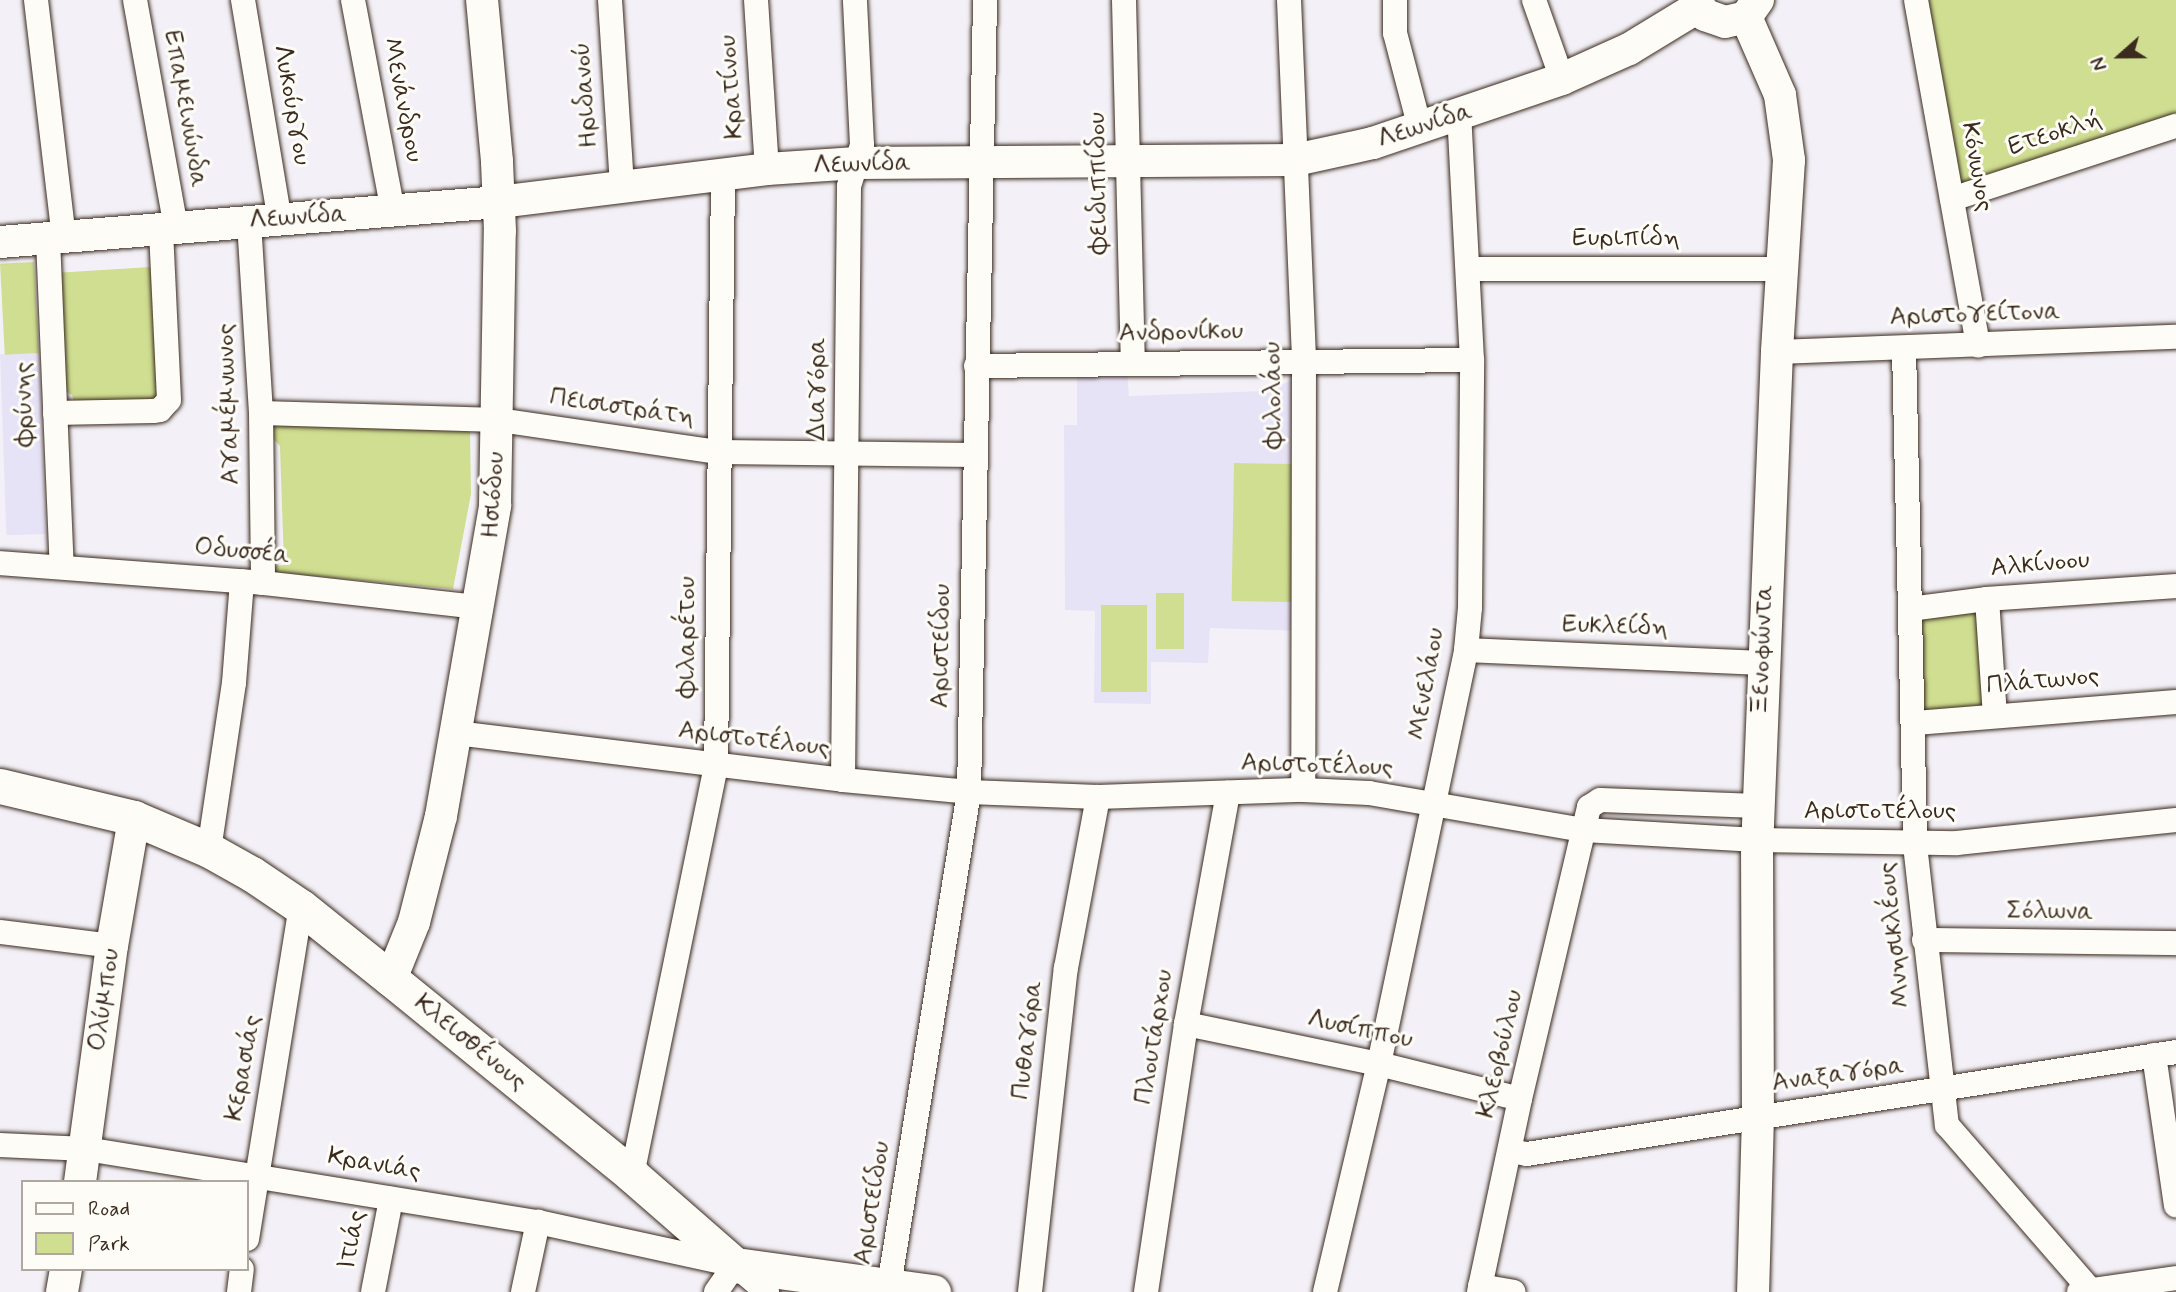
<!DOCTYPE html>
<html>
<head>
<meta charset="utf-8">
<style>
	body { margin:0 }
	#map { position:relative; width:2176px; height:1292px; overflow:hidden; background:#f3f1f7; font-family:Mynerve,sans-serif }
	div>[style] { position:absolute }
	.built>* { inset:0; background:#e7e3f7; transform-origin:0 0 }
	.green>* { inset:0; background:#cfde91; transform-origin:0 0 }
	.roads { filter:drop-shadow(0 0 2px #3b2a1e) drop-shadow(0 0 2px #3b2a1e) }
	.minor>* { height:24px; margin:-12px; padding:0 12px; transform-origin:12px; border-radius:12px; background:#fdfcf7 }
	.tertiary>* { height:32px; margin:-16px; padding:0 16px; transform-origin:16px; border-radius:16px; background:#fdfcf7 }
	.secondary>* { height:35px; margin:-17.5px; padding:0 17.5px; transform-origin:17.5px; border-radius:17.5px; background:#fdfcf7 }
	span { translate:-50% -50%; white-space:nowrap; text-align:center; line-height:1.15; -webkit-text-stroke:6px #fdfcf7; paint-order:stroke }
	.street-label { font-size:26px; color:#3b2a1e }
	.legend { position:absolute; left:21px; top:1180px; width:228px; height:91px; box-sizing:border-box; background:#fdfcf7; border:2px solid #afa8a0; margin:0; padding:9px 12px; list-style:none; font-size:21px; color:#3b2a1e }
	.legend li { display:flex; align-items:center; gap:14px; height:35px }
	.legend b { width:35px; border:2px solid #afa8a0 }
	.north { position:absolute; left:2085px; top:21px; width:70px; height:70px; -webkit-text-stroke:5px #fdfcf7; paint-order:stroke; rotate:249deg; font-size:19px; font-weight:700; line-height:28px; text-align:center; color:#3b2a1e }
	.north::after { content:''; display:block; margin:auto; width:24px; height:32px; background:#3b2a1e; clip-path:polygon(50% 0,100% 100%,50% 72%,0 100%) }
</style>
</head>
<body>
<div id="map">
	<div class="built">
		<i style="left:39px;top:353px;width:181px;height:39px;rotate:88deg"></i>
		<i style="clip-path:polygon(1127px 370px,1129px 396px,1264px 391px,1298px 378px,1299px 631px,1210px 628px,1208px 663px,1151px 662px,1151px 704px,1094px 703px,1095px 611px,1065px 610px,1064px 425px,1077px 425px,1077px 373px)"></i>
	</div>
	<div class="green">
		<i style="clip-path:polygon(1919px 0,2176px 0,2176px 121px,1956px 193px)"></i>
		<i style="left:34px;top:262px;width:91px;height:34px;rotate:87deg"></i>
		<i style="clip-path:polygon(151px 267px,158px 402px,75px 405px,72px 395px,63px 390px,54px 273px)"></i>
		<i style="clip-path:polygon(265px 423px,470px 429px,471px 494px,453px 589px,271px 572px,270px 561px,276px 566px,284px 565px,280px 446px,264px 429px)"></i>
		<i style="left:1234px;top:463px;width:63px;height:138px;rotate:1deg"></i>
		<i style="left:1156px;top:593px;width:28px;height:56px"></i>
		<i style="left:1101px;top:605px;width:46px;height:87px"></i>
		<i style="left:1981px;top:611px;width:97px;height:60px;rotate:88deg"></i>
	</div>
	<div class="roads">
		<div class="minor">
			<i style="left:36px;top:0;width:240px;rotate:83.3deg"></i>
			<i style="left:135px;top:0;width:232px;rotate:79.8deg"></i>
			<i style="left:243px;top:0;width:223px;rotate:80.5deg"></i>
			<i style="left:353px;top:0;width:215px;rotate:79.3deg"></i>
			<i style="left:610px;top:0;width:186px;rotate:86.3deg"></i>
			<i style="left:756px;top:0;width:169px;rotate:86.3deg"></i>
			<i style="left:1124px;top:0;width:364px;rotate:88.6deg"></i>
			<i style="left:1289px;top:0;width:360px;rotate:87.6deg"></i>
			<i style="left:1304px;top:360px;width:430px;rotate:90.1deg"></i>
			<i style="left:1395px;top:0;width:33px;rotate:90deg"></i>
			<i style="left:1395px;top:33px;width:98px;rotate:75.3deg"></i>
			<i style="left:1534px;top:0;width:84px;rotate:70.5deg"></i>
			<i style="left:1916px;top:0;width:351px;rotate:79.8deg"></i>
			<i style="left:1952px;top:199px;width:236px;rotate:-18.1deg"></i>
			<i style="left:249px;top:222px;width:191px;rotate:86.4deg"></i>
			<i style="left:261px;top:413px;width:170px;rotate:89.3deg"></i>
			<i style="left:48px;top:239px;width:328px;rotate:87.6deg"></i>
			<i style="left:1469px;top:269px;width:314px"></i>
			<i style="left:1904px;top:348px;width:497px;rotate:88.7deg"></i>
			<i style="left:1915px;top:845px;width:282px;rotate:83.5deg"></i>
			<i style="left:1947px;top:1125px;width:221px;rotate:49deg"></i>
			<i style="left:1777px;top:352px;width:399px;rotate:-2.2deg"></i>
			<i style="left:976px;top:366px;width:496px;rotate:-0.7deg"></i>
			<i style="left:55px;top:413px;width:98px;rotate:-1.2deg"></i>
			<i style="left:153px;top:411px;width:7px;rotate:-8deg"></i>
			<i style="left:160px;top:410px;width:13px;rotate:-48deg"></i>
			<i style="left:169px;top:400px;width:171px;rotate:-92.7deg"></i>
			<i style="left:261px;top:413px;width:238px;rotate:1.7deg"></i>
			<i style="left:499px;top:420px;width:222px;rotate:8.3deg"></i>
			<i style="left:719px;top:452px;width:255px;rotate:0.7deg"></i>
			<i style="left:0;top:563px;width:264px;rotate:4.3deg"></i>
			<i style="left:263px;top:583px;width:216px;rotate:6.4deg"></i>
			<i style="left:1987px;top:599px;width:117px;rotate:86.1deg"></i>
			<i style="left:1910px;top:609px;width:78px;rotate:-7.4deg"></i>
			<i style="left:1987px;top:599px;width:189px;rotate:-3.9deg"></i>
			<i style="left:1466px;top:650px;width:296px;rotate:2.5deg"></i>
			<i style="left:1915px;top:723px;width:262px;rotate:-4.6deg"></i>
			<i style="left:456px;top:733px;width:390px;rotate:6.9deg"></i>
			<i style="left:843px;top:780px;width:127px;rotate:5.4deg"></i>
			<i style="left:969px;top:792px;width:129px;rotate:2.2deg"></i>
			<i style="left:1098px;top:797px;width:205px;rotate:-2deg"></i>
			<i style="left:1303px;top:790px;width:66px;rotate:2.6deg"></i>
			<i style="left:1369px;top:793px;width:218px;rotate:9.8deg"></i>
			<i style="left:1584px;top:830px;width:173px;rotate:3.3deg"></i>
			<i style="left:1757px;top:840px;width:200px;rotate:0.9deg"></i>
			<i style="left:1957px;top:843px;width:220px;rotate:-6deg"></i>
			<i style="left:843px;top:780px;width:594px;rotate:-89.42deg"></i>
			<i style="left:849px;top:186px;width:43px;rotate:-72.4deg"></i>
			<i style="left:862px;top:145px;width:145px;rotate:-92.8deg"></i>
			<i style="left:209px;top:850px;width:169px;rotate:-81.5deg"></i>
			<i style="left:234px;top:683px;width:102px;rotate:-85.5deg"></i>
			<i style="left:0;top:932px;width:113px;rotate:7.1deg"></i>
			<i style="left:1924px;top:940px;width:252px;rotate:0.7deg"></i>
			<i style="left:1186px;top:1024px;width:197px;rotate:11.7deg"></i>
			<i style="left:1379px;top:1064px;width:145px;rotate:13.9deg"></i>
			<i style="left:2154px;top:1055px;width:152px;rotate:81.7deg"></i>
			<i style="left:0;top:1145px;width:86px;rotate:2.7deg"></i>
			<i style="left:86px;top:1149px;width:458px;rotate:9.2deg"></i>
			<i style="left:538px;top:1222px;width:202px;rotate:12.3deg"></i>
			<i style="left:735px;top:1265px;width:42px;rotate:40.2deg"></i>
			<i style="left:1510px;top:1151px;width:17px;rotate:10deg"></i>
			<i style="left:1527px;top:1154px;width:657px;rotate:-8.93deg"></i>
			<i style="left:632px;top:1175px;width:419px;rotate:-78.4deg"></i>
			<i style="left:716px;top:765px;width:590px;rotate:-89.32deg"></i>
			<i style="left:247px;top:1239px;width:336px;rotate:-80.8deg"></i>
			<i style="left:889px;top:1286px;width:500px;rotate:-80.8deg"></i>
			<i style="left:969px;top:792px;width:792px;rotate:-88.84deg"></i>
			<i style="left:1480px;top:1286px;width:34px;rotate:10deg"></i>
			<i style="left:239px;top:1292px;width:23px;rotate:-83deg"></i>
			<i style="left:373px;top:1292px;width:95px;rotate:-79deg"></i>
			<i style="left:523px;top:1292px;width:72px;rotate:-77.9deg"></i>
			<i style="left:716px;top:1292px;width:33px;rotate:-55deg"></i>
			<i style="left:1030px;top:1292px;width:326px;rotate:-83.7deg"></i>
			<i style="left:1066px;top:968px;width:174px;rotate:-79.4deg"></i>
			<i style="left:1146px;top:1292px;width:271px;rotate:-81.5deg"></i>
			<i style="left:1186px;top:1024px;width:235px;rotate:-79.7deg"></i>
			<i style="left:1325px;top:1292px;width:234px;rotate:-76.7deg"></i>
			<i style="left:1379px;top:1064px;width:423px;rotate:-78.1deg"></i>
			<i style="left:1466px;top:650px;width:42px;rotate:-84.6deg"></i>
			<i style="left:1470px;top:608px;width:248px;rotate:-89.5deg"></i>
			<i style="left:1472px;top:360px;width:245px;rotate:-93deg"></i>
			<i style="left:1479px;top:1292px;width:197px;rotate:-78deg"></i>
			<i style="left:1520px;top:1099px;width:300px;rotate:-76.7deg"></i>
			<i style="left:1589px;top:807px;width:13px;rotate:-32deg"></i>
			<i style="left:1600px;top:800px;width:158px;rotate:2.2deg"></i>
			<i style="left:2079px;top:1292px;width:98px;rotate:-8.2deg"></i>
		</div>
		<div class="tertiary">
			<i style="left:1695px;top:0;width:18px;rotate:56deg"></i>
			<i style="left:1705px;top:15px;width:21px;rotate:19deg"></i>
			<i style="left:1725px;top:22px;width:22px;rotate:-13deg"></i>
			<i style="left:1746px;top:17px;width:21px;rotate:-55deg"></i>
			<i style="left:1746px;top:17px;width:85px;rotate:66.4deg"></i>
			<i style="left:1780px;top:95px;width:66px;rotate:82.1deg"></i>
			<i style="left:1789px;top:160px;width:192px;rotate:93.6deg"></i>
			<i style="left:1777px;top:352px;width:488px;rotate:92.3deg"></i>
			<i style="left:1757px;top:840px;width:276px;rotate:89.8deg"></i>
			<i style="left:1758px;top:1116px;width:176px;rotate:91.6deg"></i>
			<i style="left:0;top:242px;width:501px;rotate:-4.58deg"></i>
			<i style="left:499px;top:202px;width:270px;rotate:-7deg"></i>
			<i style="left:767px;top:169px;width:90px;rotate:-3.8deg"></i>
			<i style="left:857px;top:163px;width:438px;rotate:-0.4deg"></i>
			<i style="left:1295px;top:160px;width:80px;rotate:-12.3deg"></i>
			<i style="left:1373px;top:143px;width:200px;rotate:-18.7deg"></i>
			<i style="left:1562px;top:79px;width:73px;rotate:-24.1deg"></i>
			<i style="left:1629px;top:49px;width:81px;rotate:-31.3deg"></i>
			<i style="left:391px;top:979px;width:61px;rotate:-68deg"></i>
			<i style="left:414px;top:922px;width:109px;rotate:-75.7deg"></i>
			<i style="left:441px;top:816px;width:315px;rotate:-80.1deg"></i>
			<i style="left:495px;top:506px;width:275px;rotate:-89deg"></i>
			<i style="left:500px;top:231px;width:70px;rotate:-92.5deg"></i>
			<i style="left:497px;top:161px;width:162px;rotate:-95.3deg"></i>
			<i style="left:80px;top:1182px;width:238px;rotate:-82.3deg"></i>
			<i style="left:112px;top:946px;width:130px;rotate:-80.2deg"></i>
			<i style="left:62px;top:1292px;width:23px;rotate:-80deg"></i>
		</div>
		<div class="secondary">
			<i style="left:0;top:786px;width:138px;rotate:13.4deg"></i>
			<i style="left:134px;top:818px;width:82px;rotate:23.1deg"></i>
			<i style="left:209px;top:850px;width:49px;rotate:29.2deg"></i>
			<i style="left:252px;top:874px;width:59px;rotate:34deg"></i>
			<i style="left:301px;top:907px;width:115px;rotate:38.7deg"></i>
			<i style="left:391px;top:979px;width:311px;rotate:39.1deg"></i>
			<i style="left:632px;top:1175px;width:137px;rotate:41.1deg"></i>
			<i style="left:735px;top:1265px;width:200px;rotate:7.8deg"></i>
		</div>
	</div>
	<div class="street-label">
		<span style="left:732px;top:87px;rotate:-94deg">Κρατίνου</span>
		<span style="left:586px;top:95px;rotate:-94deg">Ηριδανού</span>
		<span style="left:402px;top:100px;rotate:79deg">Μενάνδρου</span>
		<span style="left:291px;top:105px;rotate:80deg">Λυκούργου</span>
		<span style="left:185px;top:109px;rotate:80deg">Επαμεινώνδα</span>
		<span style="left:1425px;top:126px;rotate:-18deg">Λεωνίδα</span>
		<span style="left:2055px;top:134px;rotate:-18deg">Ετεοκλή</span>
		<span style="left:862px;top:165px;rotate:-2deg">Λεωνίδα</span>
		<span style="left:1976px;top:167px;rotate:80deg">Κόνωνος</span>
		<span style="left:1099px;top:183px;rotate:-91deg">Φειδιππίδου</span>
		<span style="left:298px;top:218px;rotate:-4deg">Λεωνίδα</span>
		<span style="left:1626px;top:239px">Ευριπίδη</span>
		<span style="left:1975px;top:315px;rotate:-2deg">Αριστογείτονα</span>
		<span style="left:1181px;top:333px;rotate:-1deg">Ανδρονίκου</span>
		<span style="left:818px;top:389px;rotate:-90deg">Διαγόρα</span>
		<span style="left:1274px;top:395px;rotate:-91deg">Φιλολάου</span>
		<span style="left:25px;top:404px;rotate:-92deg">Φρύνης</span>
		<span style="left:229px;top:404px;rotate:-92deg">Αγαμέμνωνος</span>
		<span style="left:622px;top:408px;rotate:8deg">Πεισιστράτη</span>
		<span style="left:494px;top:495px;rotate:-86deg">Ησιόδου</span>
		<span style="left:242px;top:552px;rotate:5deg">Οδυσσέα</span>
		<span style="left:2040px;top:565px;rotate:-5deg">Αλκίνοου</span>
		<span style="left:1615px;top:627px;rotate:2deg">Ευκλείδη</span>
		<span style="left:688px;top:637px;rotate:-90deg">Φιλαρέτου</span>
		<span style="left:942px;top:646px;rotate:-89deg">Αριστείδου</span>
		<span style="left:1763px;top:650px;rotate:-88deg">Ξενοφώντα</span>
		<span style="left:2043px;top:682px;rotate:-5deg">Πλάτωνος</span>
		<span style="left:1427px;top:684px;rotate:-80deg">Μενελάου</span>
		<span style="left:754px;top:740px;rotate:7deg">Αριστοτέλους</span>
		<span style="left:1317px;top:766px;rotate:2deg">Αριστοτέλους</span>
		<span style="left:1880px;top:812px">Αριστοτέλους</span>
		<span style="left:2050px;top:912px;rotate:1deg">Σόλωνα</span>
		<span style="left:1895px;top:935px;rotate:-96deg">Μνησικλέους</span>
		<span style="left:105px;top:1000px;rotate:-82deg">Ολύμπου</span>
		<span style="left:1360px;top:1030px;rotate:12deg">Λυσίππου</span>
		<span style="left:1155px;top:1037px;rotate:-81deg">Πλουτάρχου</span>
		<span style="left:1028px;top:1040px;rotate:-84deg">Πυθαγόρα</span>
		<span style="left:470px;top:1043px;rotate:39deg">Κλεισθένους</span>
		<span style="left:1501px;top:1054px;rotate:-77deg">Κλεοβούλου</span>
		<span style="left:244px;top:1068px;rotate:-80deg">Κερασιάς</span>
		<span style="left:1838px;top:1075px;rotate:-8deg">Αναξαγόρα</span>
		<span style="left:374px;top:1165px;rotate:10deg">Κρανιάς</span>
		<span style="left:873px;top:1203px;rotate:-81deg">Αριστείδου</span>
		<span style="left:353px;top:1240px;rotate:-79deg">Ιτιάς</span>
	</div>
	<ul class="legend">
	<li><b style="height:9px;background:#fdfcf7"></b>Road</li>
	<li><b style="height:19px;background:#cfde91"></b>Park</li>
	</ul>
	<div class="north">N</div>
</div>
</body>
</html>
